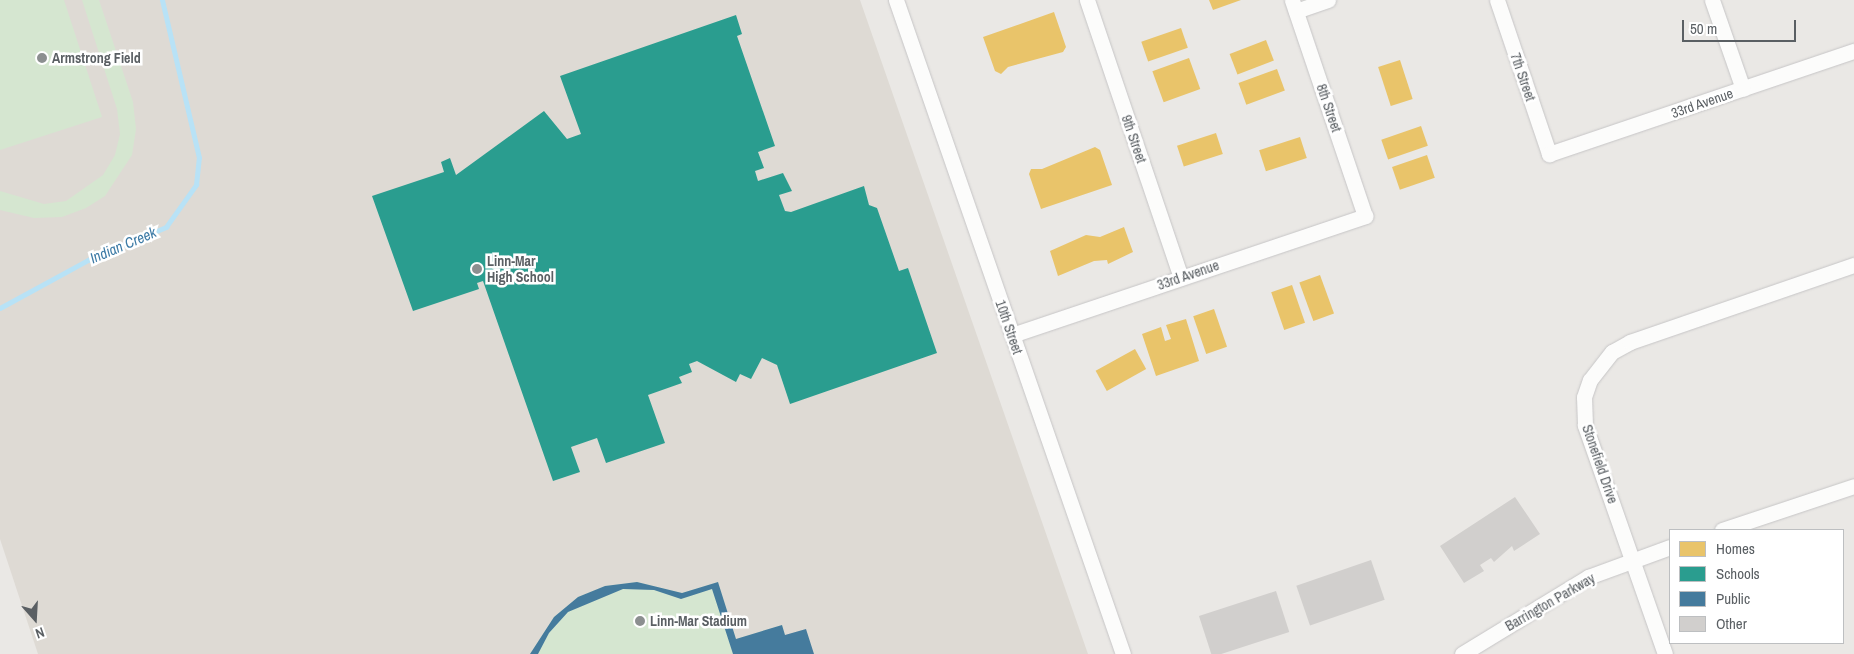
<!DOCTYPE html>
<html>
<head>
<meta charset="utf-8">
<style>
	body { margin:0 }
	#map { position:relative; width:1854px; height:654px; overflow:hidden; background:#eae8e5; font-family:"Archivo Narrow",sans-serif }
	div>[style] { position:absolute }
	.education>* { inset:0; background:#dedad4 }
	.green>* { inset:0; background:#d5e6d0 }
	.homes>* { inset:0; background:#e9c46a; transform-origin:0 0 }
	.schools>* { inset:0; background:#2a9d8f }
	.public>* { inset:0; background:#457b9d }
	.stream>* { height:4.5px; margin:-2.25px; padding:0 2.25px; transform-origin:2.25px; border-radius:2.25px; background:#b8e2f6 }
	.building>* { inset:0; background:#d1cfcd; transform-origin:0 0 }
	.roads { filter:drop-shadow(0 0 1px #c6c5c6) drop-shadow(0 0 1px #c6c5c6) }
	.minor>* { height:15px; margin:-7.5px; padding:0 7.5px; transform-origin:7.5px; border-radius:7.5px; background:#fcfcfb }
	.dots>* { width:14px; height:14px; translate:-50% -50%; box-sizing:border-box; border:2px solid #fff; border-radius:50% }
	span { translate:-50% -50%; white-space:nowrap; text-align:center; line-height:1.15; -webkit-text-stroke:5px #fff; paint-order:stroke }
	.poi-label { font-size:14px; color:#5a5f63; font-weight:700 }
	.left { translate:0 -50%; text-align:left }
	.street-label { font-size:14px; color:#5a5f63 }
	.water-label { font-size:15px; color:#3d7ba6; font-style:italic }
	.legend { position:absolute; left:1669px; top:529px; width:175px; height:115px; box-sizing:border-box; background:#fff; border:1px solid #bdbfc1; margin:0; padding:6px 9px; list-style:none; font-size:15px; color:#5a5f63 }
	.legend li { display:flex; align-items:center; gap:10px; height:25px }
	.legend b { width:25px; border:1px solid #bdbfc1 }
	.north { position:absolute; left:10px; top:594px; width:50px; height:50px; -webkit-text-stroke:4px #fff; paint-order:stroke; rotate:161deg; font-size:14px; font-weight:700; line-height:20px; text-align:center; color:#5a5f63 }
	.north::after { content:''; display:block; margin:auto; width:18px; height:22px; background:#5a5f63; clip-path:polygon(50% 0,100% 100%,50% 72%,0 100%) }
	.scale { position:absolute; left:1682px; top:20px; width:114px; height:22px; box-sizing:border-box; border:2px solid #5a5f63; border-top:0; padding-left:6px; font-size:15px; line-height:18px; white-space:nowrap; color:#5a5f63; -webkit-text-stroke:4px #fff; paint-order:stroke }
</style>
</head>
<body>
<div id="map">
	<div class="education">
		<i style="clip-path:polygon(0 0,860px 0,1088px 654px,38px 654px,0 539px)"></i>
	</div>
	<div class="green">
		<i style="clip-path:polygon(0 0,64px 0,102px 117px,0 150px)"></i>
		<i style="clip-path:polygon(82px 0,99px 0,133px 102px,136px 129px,132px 155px,105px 196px,86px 208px,62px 217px,34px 218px,0 210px,0 191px,44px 204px,66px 201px,103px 175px,115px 155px,120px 134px,117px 109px)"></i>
		<i style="clip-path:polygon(637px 582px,682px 593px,718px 582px,736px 639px,782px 625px,785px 635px,814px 654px,530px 654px,554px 617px,578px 597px,605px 586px)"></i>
	</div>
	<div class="homes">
		<i style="clip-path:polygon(1209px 0,1241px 0,1213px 10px)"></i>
		<i style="clip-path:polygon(1054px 12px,1066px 47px,1063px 52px,1008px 67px,1001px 74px,995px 71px,983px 37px)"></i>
		<i style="left:1181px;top:28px;width:21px;height:42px;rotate:71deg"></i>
		<i style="left:1266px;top:40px;width:22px;height:39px;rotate:69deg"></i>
		<i style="left:1189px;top:58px;width:33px;height:39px;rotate:70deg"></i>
		<i style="left:1400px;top:60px;width:41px;height:23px;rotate:72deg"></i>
		<i style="left:1277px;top:69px;width:23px;height:41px;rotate:70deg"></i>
		<i style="left:1421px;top:126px;width:21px;height:42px;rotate:71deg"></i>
		<i style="left:1216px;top:133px;width:22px;height:41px;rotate:72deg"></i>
		<i style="left:1300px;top:137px;width:22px;height:43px;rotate:72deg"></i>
		<i style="clip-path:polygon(1095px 147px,1100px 150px,1112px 185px,1041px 209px,1029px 174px,1031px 169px,1042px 169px)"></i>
		<i style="left:1427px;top:155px;width:24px;height:37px;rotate:71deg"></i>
		<i style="clip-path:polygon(1124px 227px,1133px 252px,1108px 264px,1107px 260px,1094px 261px,1058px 276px,1050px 251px,1086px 235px,1100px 237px)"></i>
		<i style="left:1320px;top:275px;width:41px;height:22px;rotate:70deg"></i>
		<i style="left:1292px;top:285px;width:40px;height:22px;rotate:71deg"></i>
		<i style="left:1214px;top:309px;width:40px;height:22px;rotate:71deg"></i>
		<i style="clip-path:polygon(1186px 319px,1199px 361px,1156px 376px,1142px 334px,1161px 327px,1165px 341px,1171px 339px,1166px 325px)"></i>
		<i style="left:1135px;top:349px;width:23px;height:45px;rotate:61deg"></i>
	</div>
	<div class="schools">
		<i style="clip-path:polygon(736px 15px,742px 34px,737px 36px,775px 146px,758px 152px,764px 168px,755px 171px,758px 181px,783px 173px,792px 191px,779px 195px,785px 211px,791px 212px,864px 186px,869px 205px,877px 208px,899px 271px,908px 268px,937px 353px,790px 404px,777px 365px,762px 358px,751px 379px,740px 374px,736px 382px,697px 361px,689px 364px,692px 372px,679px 377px,682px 383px,648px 395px,665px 443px,606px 463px,597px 438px,571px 447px,580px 472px,553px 481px,483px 281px,477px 283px,479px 289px,413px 311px,372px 196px,444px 172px,441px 162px,450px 158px,456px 175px,544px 111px,567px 139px,581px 134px,560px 76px)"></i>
	</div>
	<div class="public">
		<i style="clip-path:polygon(637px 582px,682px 593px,718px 582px,736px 639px,782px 625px,785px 635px,806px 629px,814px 654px,733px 654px,712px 589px,681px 599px,654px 590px,623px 589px,568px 612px,549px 633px,538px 654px,530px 654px,554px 617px,578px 597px,605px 586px)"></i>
	</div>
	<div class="stream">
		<i style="left:0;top:308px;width:100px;rotate:-28.6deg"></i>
		<i style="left:88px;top:260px;width:85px;rotate:-22.9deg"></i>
		<i style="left:166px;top:227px;width:52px;rotate:-54.5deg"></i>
		<i style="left:196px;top:185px;width:27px;rotate:-84deg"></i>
		<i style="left:199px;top:158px;width:162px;rotate:-103.2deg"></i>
	</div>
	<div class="building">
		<i style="clip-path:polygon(1515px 497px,1540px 534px,1514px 551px,1512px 546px,1494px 562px,1491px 558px,1480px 565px,1484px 571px,1464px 583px,1440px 546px)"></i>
		<i style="left:1371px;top:560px;width:42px;height:79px;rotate:71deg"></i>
		<i style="left:1276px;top:591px;width:43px;height:81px;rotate:72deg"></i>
	</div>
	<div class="roads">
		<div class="minor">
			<i style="left:896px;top:0;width:692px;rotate:70.86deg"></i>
			<i style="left:1087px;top:0;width:293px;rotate:71.3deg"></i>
			<i style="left:1497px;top:0;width:163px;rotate:71.3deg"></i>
			<i style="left:1549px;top:154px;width:322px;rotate:-18.7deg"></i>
			<i style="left:1712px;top:0;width:94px;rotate:70.8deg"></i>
			<i style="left:1296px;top:11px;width:34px;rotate:-19deg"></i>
			<i style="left:1012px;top:335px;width:373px;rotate:-18.6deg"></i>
			<i style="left:1365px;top:216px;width:228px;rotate:-108.7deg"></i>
			<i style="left:1722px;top:530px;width:139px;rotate:-18.4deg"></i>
			<i style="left:1462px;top:654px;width:148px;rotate:-31.4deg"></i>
			<i style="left:1588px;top:577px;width:87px;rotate:-20.1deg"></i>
			<i style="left:1665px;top:654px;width:243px;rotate:-109.3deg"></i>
			<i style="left:1585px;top:425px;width:28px;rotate:-92deg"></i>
			<i style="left:1584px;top:397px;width:18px;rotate:-71deg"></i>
			<i style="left:1590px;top:380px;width:36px;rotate:-52deg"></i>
			<i style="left:1612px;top:352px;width:21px;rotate:-29deg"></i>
			<i style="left:1630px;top:342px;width:237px;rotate:-19deg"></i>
		</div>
	</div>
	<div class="dots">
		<i style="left:42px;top:58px;background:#8c8f90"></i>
		<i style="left:477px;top:269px;background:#8c8f90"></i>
		<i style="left:640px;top:621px;background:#8c8f90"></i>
	</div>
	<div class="poi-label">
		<span class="left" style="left:52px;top:58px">Armstrong Field</span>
		<span class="left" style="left:487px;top:269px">Linn-Mar<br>High School</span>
		<span class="left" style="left:650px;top:621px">Linn-Mar Stadium</span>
	</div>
	<div class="street-label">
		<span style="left:1523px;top:77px;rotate:71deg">7th Street</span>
		<span style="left:1702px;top:103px;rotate:-19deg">33rd Avenue</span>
		<span style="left:1329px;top:108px;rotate:71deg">8th Street</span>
		<span style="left:1134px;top:139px;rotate:71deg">9th Street</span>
		<span style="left:1188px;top:275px;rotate:-19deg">33rd Avenue</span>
		<span style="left:1009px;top:327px;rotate:71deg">10th Street</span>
		<span style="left:1600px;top:464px;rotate:71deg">Stonefield Drive</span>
		<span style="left:1550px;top:602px;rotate:-30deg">Barrington Parkway</span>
	</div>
	<div class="water-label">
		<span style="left:123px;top:245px;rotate:-23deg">Indian Creek</span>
	</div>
	<ul class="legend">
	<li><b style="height:14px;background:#e9c46a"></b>Homes</li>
	<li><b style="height:14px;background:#2a9d8f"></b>Schools</li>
	<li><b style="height:14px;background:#457b9d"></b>Public</li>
	<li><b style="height:14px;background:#d1cfcd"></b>Other</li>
	</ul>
	<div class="north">N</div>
	<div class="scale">50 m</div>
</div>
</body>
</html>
